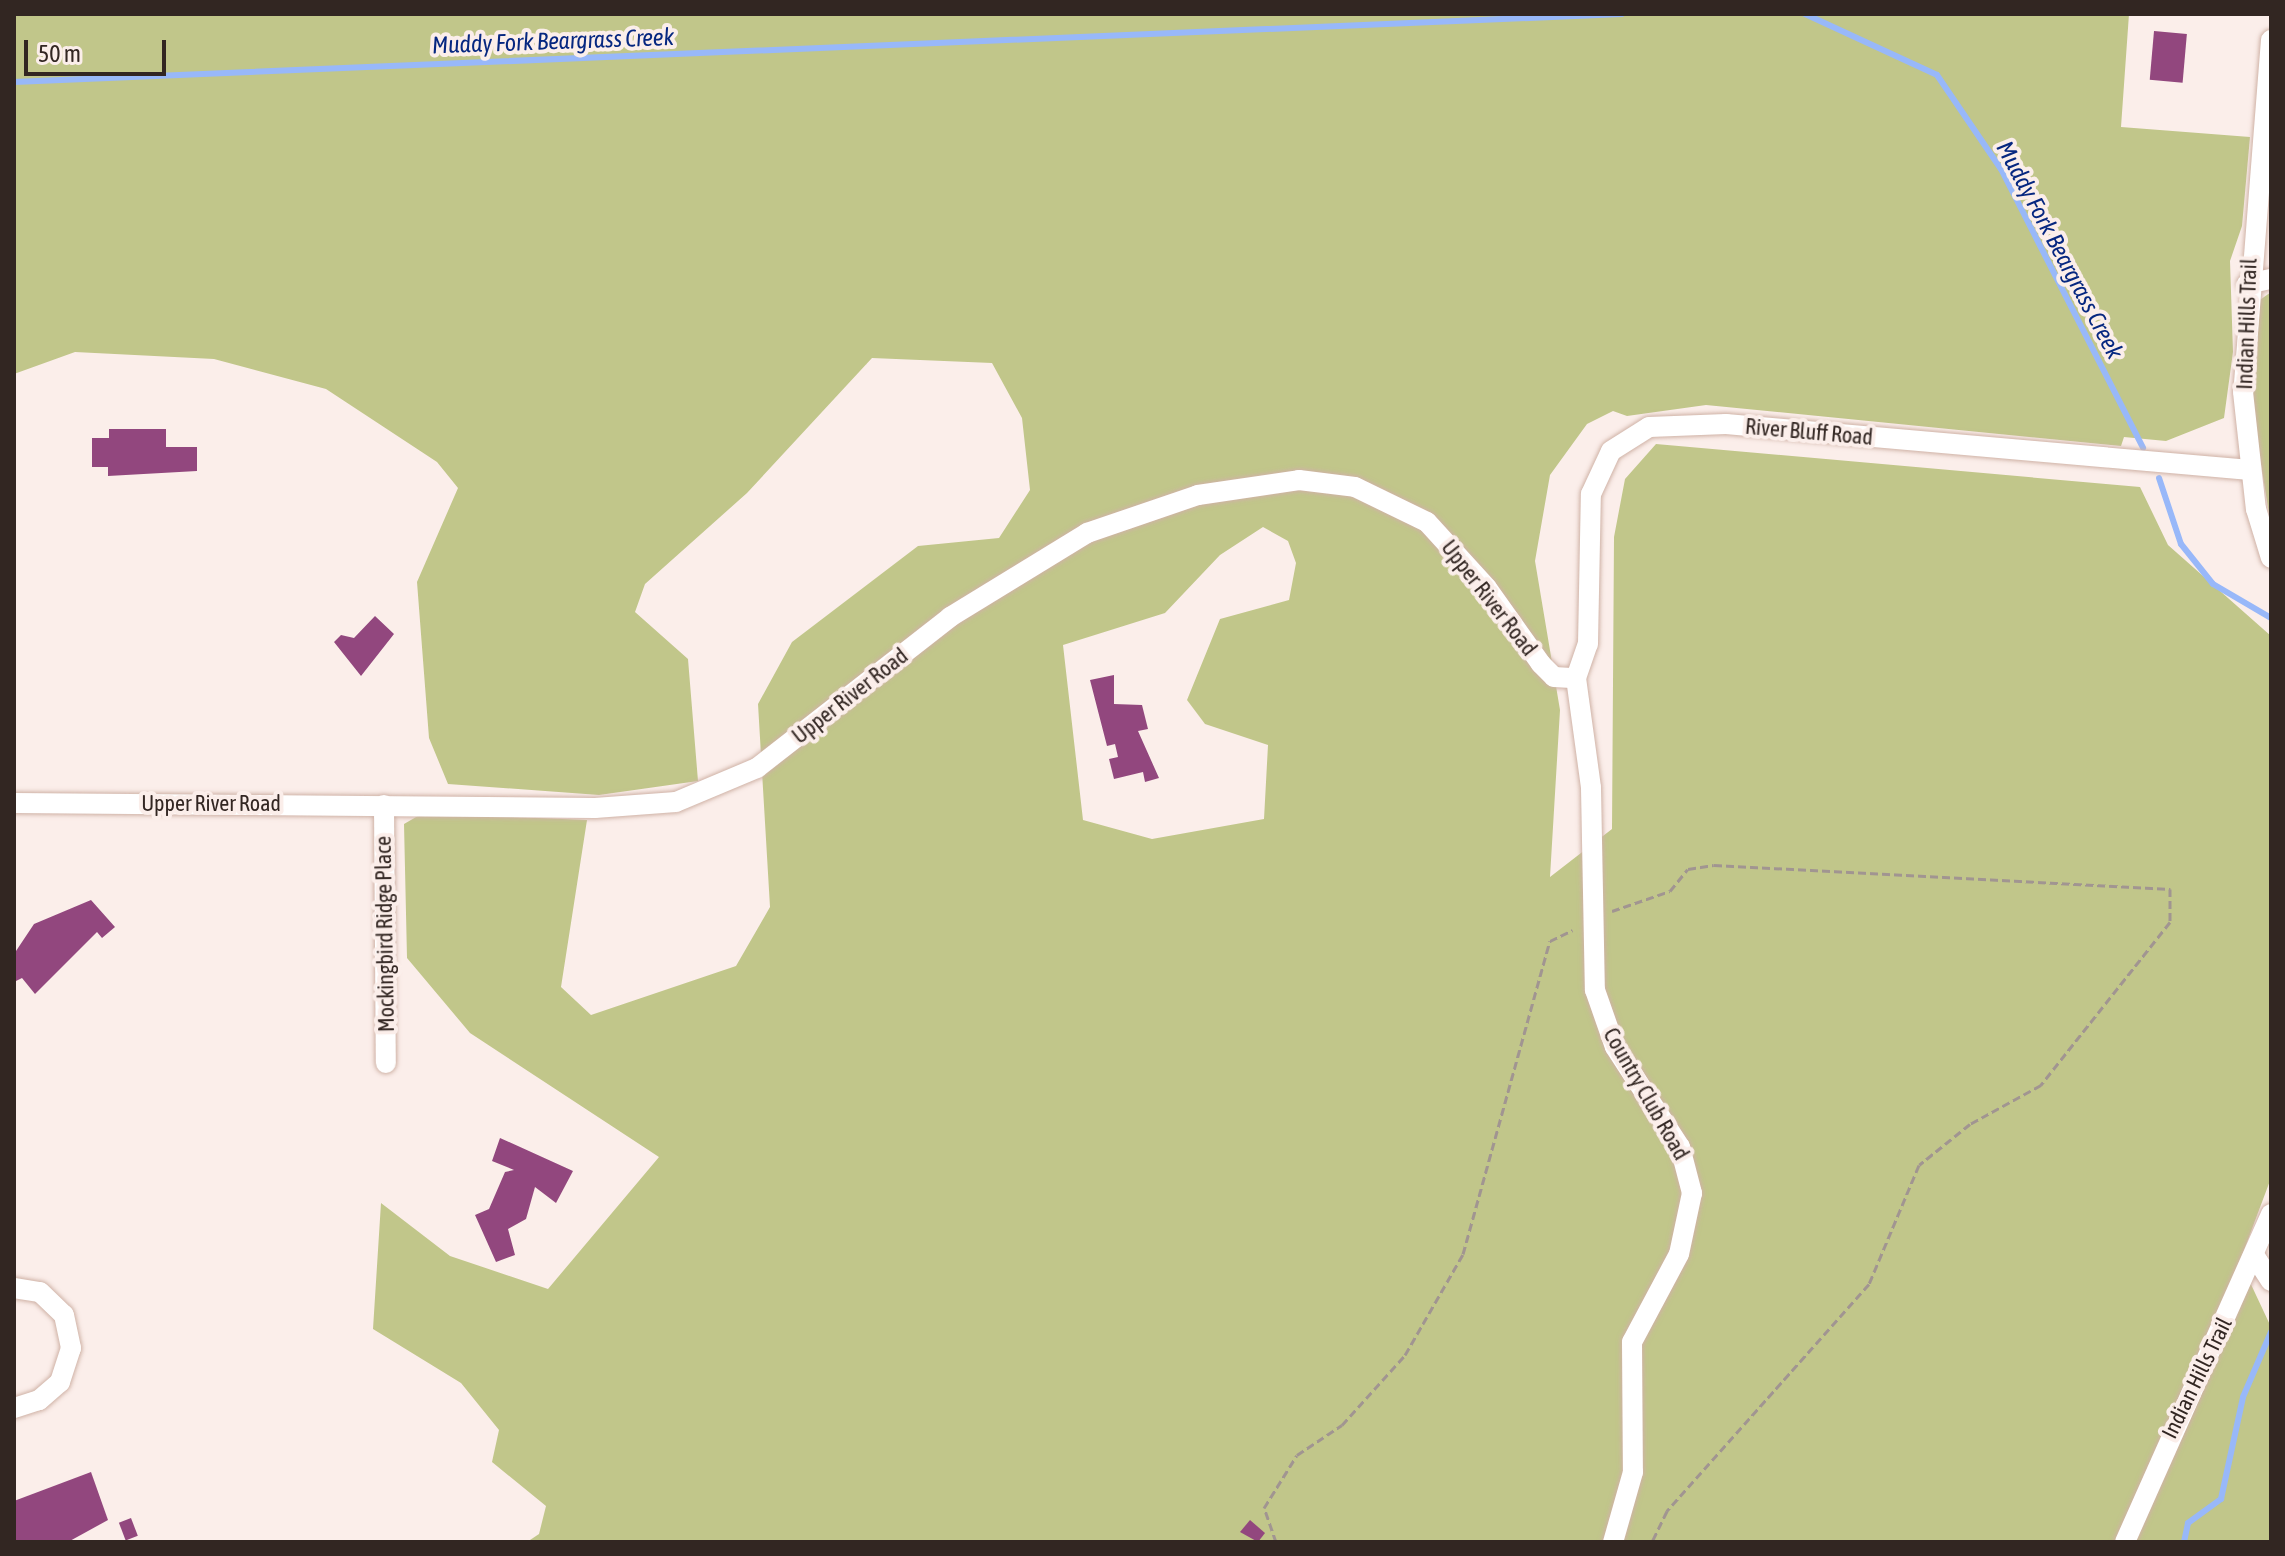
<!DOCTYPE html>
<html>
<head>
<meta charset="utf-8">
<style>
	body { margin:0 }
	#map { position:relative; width:2285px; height:1556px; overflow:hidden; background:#fbeeea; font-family:"Asap Condensed",sans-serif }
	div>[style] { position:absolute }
	.green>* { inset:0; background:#c1c68a }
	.stream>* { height:6px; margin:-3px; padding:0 3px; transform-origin:3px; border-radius:3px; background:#98b8f9 }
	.building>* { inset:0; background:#92477e; transform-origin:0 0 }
	.path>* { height:3px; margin-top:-1.5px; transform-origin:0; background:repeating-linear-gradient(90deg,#a19591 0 8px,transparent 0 12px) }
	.roads { filter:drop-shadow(0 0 2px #cfb2a6) drop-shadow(0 0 2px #cfb2a6) }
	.minor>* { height:20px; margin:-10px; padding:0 10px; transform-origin:10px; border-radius:10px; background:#fff }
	span { translate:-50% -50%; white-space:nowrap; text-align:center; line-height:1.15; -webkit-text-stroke:8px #fbeeea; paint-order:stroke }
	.street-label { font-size:22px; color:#322622 }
	.water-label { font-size:24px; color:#062780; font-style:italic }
	.frame { position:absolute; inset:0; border:16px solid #322622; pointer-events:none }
	.scale { position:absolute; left:24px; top:40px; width:142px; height:36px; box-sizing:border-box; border:4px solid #322622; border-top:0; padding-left:10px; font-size:24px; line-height:28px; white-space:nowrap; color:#322622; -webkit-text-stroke:6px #fbeeea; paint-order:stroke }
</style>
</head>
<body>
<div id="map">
	<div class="green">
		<i style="clip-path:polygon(evenodd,14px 14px,2129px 14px,2121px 127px,2250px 137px,2242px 226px,2230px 261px,2233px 352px,2224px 418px,2166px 441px,2124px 437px,2121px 446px,1706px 405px,1627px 416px,1613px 411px,1587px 424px,1550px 475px,1535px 561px,1560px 710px,1550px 877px,1612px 829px,1614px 537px,1625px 479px,1656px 444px,2140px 487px,2168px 545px,2271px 636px,2271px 1178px,2240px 1261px,2271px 1327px,2271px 1542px,527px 1542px,539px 1534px,546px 1506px,492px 1462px,499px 1430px,461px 1383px,373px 1329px,381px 1203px,450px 1256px,548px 1289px,659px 1157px,470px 1033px,407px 958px,404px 824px,423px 813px,587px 820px,561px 987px,591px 1015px,736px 966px,770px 907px,758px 704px,792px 642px,918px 546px,999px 538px,1030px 490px,1022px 418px,992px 363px,872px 358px,747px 493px,645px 584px,635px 612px,688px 659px,698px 781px,599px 795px,448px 784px,429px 738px,417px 582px,458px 488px,437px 462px,326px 389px,214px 359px,75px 352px,14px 374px,14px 14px,1263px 527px,1288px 541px,1296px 563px,1289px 600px,1220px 619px,1187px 700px,1205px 724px,1268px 745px,1264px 819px,1152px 839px,1083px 820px,1063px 645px,1165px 613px,1220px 555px,1263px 527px)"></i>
		<i style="clip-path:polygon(2271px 292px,2271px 526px,2253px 415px,2253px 305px)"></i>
	</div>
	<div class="stream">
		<i style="left:1805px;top:14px;width:145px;rotate:24.8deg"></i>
		<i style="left:1937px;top:75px;width:114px;rotate:55.8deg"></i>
		<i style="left:2001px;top:169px;width:313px;rotate:63deg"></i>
		<i style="left:14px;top:82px;width:1609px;rotate:-2.42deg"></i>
		<i style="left:2159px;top:478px;width:70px;rotate:71.6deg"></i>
		<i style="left:2181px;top:544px;width:51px;rotate:51.3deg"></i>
		<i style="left:2213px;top:584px;width:67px;rotate:30.4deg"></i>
		<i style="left:2184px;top:1542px;width:19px;rotate:-78deg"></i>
		<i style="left:2188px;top:1523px;width:41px;rotate:-36deg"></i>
		<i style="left:2221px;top:1499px;width:104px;rotate:-77.8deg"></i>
		<i style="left:2243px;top:1397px;width:71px;rotate:-66.7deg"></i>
	</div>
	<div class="building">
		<i style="left:2154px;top:31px;width:33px;height:49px;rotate:5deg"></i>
		<i style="clip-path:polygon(109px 429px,166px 429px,166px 447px,197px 447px,197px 471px,108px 476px,108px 467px,92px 467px,92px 438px,109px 438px)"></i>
		<i style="clip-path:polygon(375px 616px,394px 634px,361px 676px,334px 642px,341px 635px,354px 638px)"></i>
		<i style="clip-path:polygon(1114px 675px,1114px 704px,1142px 705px,1148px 729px,1138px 731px,1159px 778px,1145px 782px,1143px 772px,1114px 779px,1109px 759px,1118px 757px,1115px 744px,1107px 746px,1090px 680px)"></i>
		<i style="clip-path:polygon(91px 900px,115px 927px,102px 938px,97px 932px,35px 994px,22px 978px,14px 982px,14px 954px,34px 924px)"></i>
		<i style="clip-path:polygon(500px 1138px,573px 1171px,556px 1203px,535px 1187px,526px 1219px,508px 1229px,515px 1255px,496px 1262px,475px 1215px,489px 1209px,505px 1172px,514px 1170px,492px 1161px)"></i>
		<i style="clip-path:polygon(91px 1472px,108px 1520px,68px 1542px,14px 1542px,14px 1501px)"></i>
		<i style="left:131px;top:1518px;width:19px;height:13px;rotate:69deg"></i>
		<i style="clip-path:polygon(1250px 1520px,1265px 1533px,1258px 1542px,1240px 1532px)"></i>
	</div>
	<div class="path">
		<i style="left:1612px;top:911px;width:61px;rotate:-19deg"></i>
		<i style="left:1670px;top:891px;width:28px;rotate:-51deg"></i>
		<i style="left:1688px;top:869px;width:26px;rotate:-9deg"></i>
		<i style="left:1714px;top:865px;width:457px;rotate:3deg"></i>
		<i style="left:2170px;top:889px;width:33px;rotate:90deg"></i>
		<i style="left:2170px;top:922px;width:208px;rotate:128.4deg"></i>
		<i style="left:2041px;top:1085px;width:81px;rotate:151.2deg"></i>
		<i style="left:1970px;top:1124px;width:65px;rotate:141.2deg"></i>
		<i style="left:1919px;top:1165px;width:129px;rotate:112.8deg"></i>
		<i style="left:1869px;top:1284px;width:304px;rotate:131.7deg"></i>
		<i style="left:1667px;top:1511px;width:34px;rotate:116deg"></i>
		<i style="left:1276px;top:1542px;width:36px;rotate:-109deg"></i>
		<i style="left:1264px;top:1508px;width:62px;rotate:-58.1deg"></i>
		<i style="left:1297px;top:1455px;width:54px;rotate:-33.7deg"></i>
		<i style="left:1342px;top:1425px;width:94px;rotate:-48deg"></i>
		<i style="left:1405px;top:1355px;width:116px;rotate:-60.1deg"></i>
		<i style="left:1463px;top:1254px;width:325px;rotate:-74.5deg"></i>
		<i style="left:1550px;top:941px;width:25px;rotate:-26deg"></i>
	</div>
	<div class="roads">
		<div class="minor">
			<i style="left:2271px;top:40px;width:353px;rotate:94.5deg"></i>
			<i style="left:2243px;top:392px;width:118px;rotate:83.7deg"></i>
			<i style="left:2256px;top:509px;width:51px;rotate:73deg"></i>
			<i style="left:2247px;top:284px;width:25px;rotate:-12deg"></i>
			<i style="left:1576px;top:678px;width:111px;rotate:82.2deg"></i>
			<i style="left:1591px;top:788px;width:202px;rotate:88.9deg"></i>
			<i style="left:1595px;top:990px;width:60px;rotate:70.7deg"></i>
			<i style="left:1615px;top:1047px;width:119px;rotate:57deg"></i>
			<i style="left:1680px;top:1147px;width:48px;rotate:75.4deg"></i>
			<i style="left:1692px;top:1193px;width:62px;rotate:102deg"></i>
			<i style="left:1679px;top:1254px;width:100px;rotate:118.1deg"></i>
			<i style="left:1632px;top:1342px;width:130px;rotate:89.6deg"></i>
			<i style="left:1633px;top:1472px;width:73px;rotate:105.9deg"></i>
			<i style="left:1576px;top:678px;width:36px;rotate:-71deg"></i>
			<i style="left:1588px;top:644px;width:150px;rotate:-88.9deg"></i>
			<i style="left:1591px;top:494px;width:47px;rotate:-65.1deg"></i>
			<i style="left:1611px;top:451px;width:45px;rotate:-32.3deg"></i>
			<i style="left:1649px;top:427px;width:77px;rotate:-2.2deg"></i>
			<i style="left:1726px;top:424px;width:526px;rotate:5.02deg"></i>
			<i style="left:14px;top:803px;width:581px;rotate:0.49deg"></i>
			<i style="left:595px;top:808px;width:81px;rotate:-4.2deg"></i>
			<i style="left:676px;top:802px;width:88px;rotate:-22.8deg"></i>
			<i style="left:757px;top:768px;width:245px;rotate:-38deg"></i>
			<i style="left:950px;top:617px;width:161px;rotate:-31.5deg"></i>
			<i style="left:1087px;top:533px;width:117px;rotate:-18.9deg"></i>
			<i style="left:1198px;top:495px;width:102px;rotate:-8.4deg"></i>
			<i style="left:1299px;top:480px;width:56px;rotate:7.1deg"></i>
			<i style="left:1355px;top:487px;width:80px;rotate:25.9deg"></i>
			<i style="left:1427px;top:522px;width:89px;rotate:47.7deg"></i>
			<i style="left:1487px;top:588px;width:93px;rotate:54.6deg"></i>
			<i style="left:1541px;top:664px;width:18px;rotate:45deg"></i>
			<i style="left:1554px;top:677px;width:22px;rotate:3deg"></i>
			<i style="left:384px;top:805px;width:258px;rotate:89.6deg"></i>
			<i style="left:2254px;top:1255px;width:31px;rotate:57deg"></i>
			<i style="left:14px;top:1288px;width:26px;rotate:9deg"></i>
			<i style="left:40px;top:1292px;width:33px;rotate:44deg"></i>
			<i style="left:64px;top:1315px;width:34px;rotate:78deg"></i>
			<i style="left:71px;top:1348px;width:36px;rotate:108deg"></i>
			<i style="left:60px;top:1382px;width:28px;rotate:139deg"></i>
			<i style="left:39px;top:1400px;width:26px;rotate:162deg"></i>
			<i style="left:2125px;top:1542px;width:359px;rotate:-66deg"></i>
		</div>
	</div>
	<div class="street-label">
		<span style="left:2247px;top:324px;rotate:-88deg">Indian Hills Trail</span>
		<span style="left:1809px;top:432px;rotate:5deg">River Bluff Road</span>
		<span style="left:1489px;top:598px;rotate:52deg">Upper River Road</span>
		<span style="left:850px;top:696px;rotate:-38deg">Upper River Road</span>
		<span style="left:211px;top:804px">Upper River Road</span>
		<span style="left:385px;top:934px;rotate:-91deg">Mockingbird Ridge Place</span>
		<span style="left:1646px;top:1094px;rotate:60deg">Country Club Road</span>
		<span style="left:2197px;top:1378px;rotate:-64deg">Indian Hills Trail</span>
	</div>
	<div class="water-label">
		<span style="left:553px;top:41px;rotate:-2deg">Muddy Fork Beargrass Creek</span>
		<span style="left:2060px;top:250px;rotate:62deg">Muddy Fork Beargrass Creek</span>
	</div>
	<div class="frame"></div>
	<div class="scale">50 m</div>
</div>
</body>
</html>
